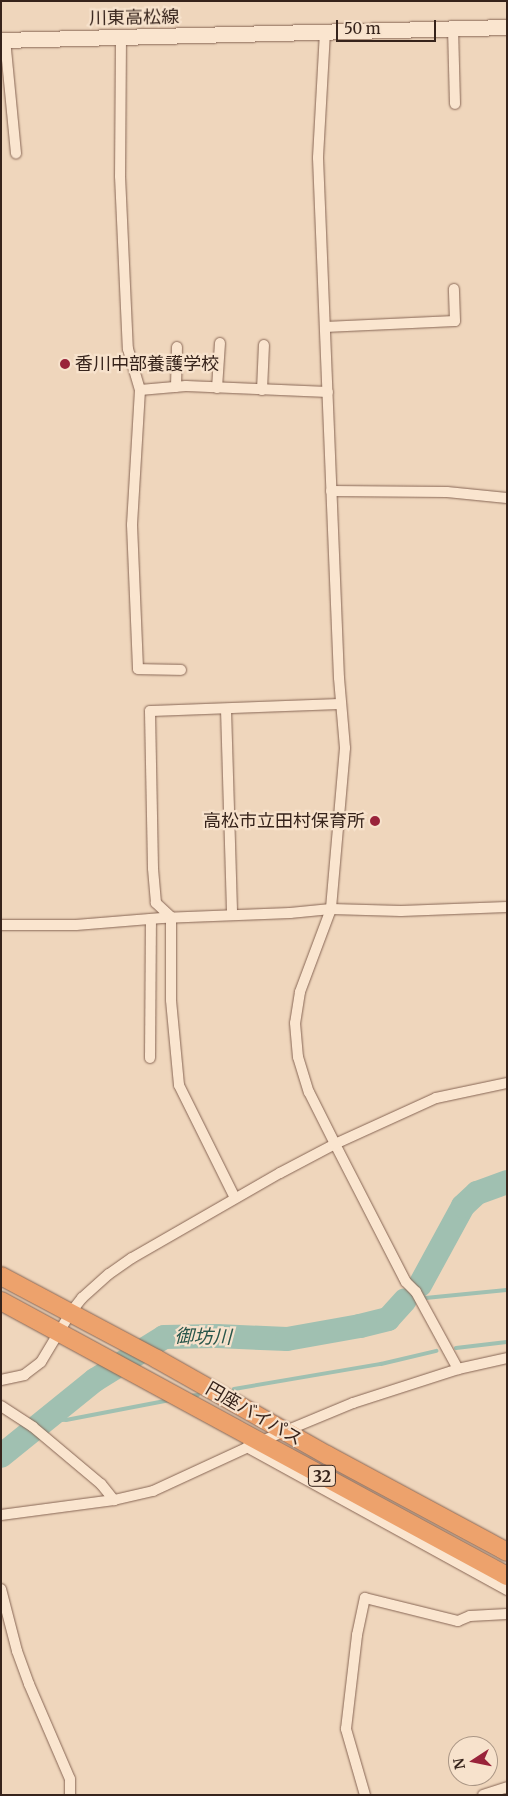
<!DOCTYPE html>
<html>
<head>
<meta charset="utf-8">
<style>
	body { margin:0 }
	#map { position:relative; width:508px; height:1796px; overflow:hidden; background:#efd6bc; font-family:Merriweather,"Noto Sans JP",serif }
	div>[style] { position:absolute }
	.stream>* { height:4px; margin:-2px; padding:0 2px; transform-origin:2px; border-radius:2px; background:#a0c0b1 }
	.river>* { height:24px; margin:-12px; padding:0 12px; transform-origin:12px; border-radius:12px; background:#a0c0b1 }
	.roads { filter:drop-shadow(0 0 1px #876655) drop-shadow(0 0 1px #876655) }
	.minor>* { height:10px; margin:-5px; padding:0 5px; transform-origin:5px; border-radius:5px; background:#fae5cf }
	.secondary>* { height:15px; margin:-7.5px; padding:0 7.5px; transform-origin:7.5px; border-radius:7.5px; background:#fae5cf }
	.trunk>* { height:18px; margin:-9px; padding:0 9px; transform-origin:9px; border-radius:9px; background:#eda26c }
	.dots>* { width:14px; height:14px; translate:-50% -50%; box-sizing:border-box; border:2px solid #f7e2cc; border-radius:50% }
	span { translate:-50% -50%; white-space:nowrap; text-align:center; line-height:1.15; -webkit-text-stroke:4.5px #f7e2cc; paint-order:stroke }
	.shield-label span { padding:1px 4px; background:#f7e2cc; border:1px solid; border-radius:4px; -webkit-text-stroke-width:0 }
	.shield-label { font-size:16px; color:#36231b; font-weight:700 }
	.street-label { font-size:18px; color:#36231b }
	.poi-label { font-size:18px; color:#36231b }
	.left { translate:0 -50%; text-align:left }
	.right { translate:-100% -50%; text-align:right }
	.water-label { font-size:19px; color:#29564b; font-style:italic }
	.frame { position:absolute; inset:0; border:2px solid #36231b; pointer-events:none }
	.north { position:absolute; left:448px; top:1736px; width:50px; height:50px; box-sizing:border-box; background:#f7e2cc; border:1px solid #aa9685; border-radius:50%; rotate:259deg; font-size:14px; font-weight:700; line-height:20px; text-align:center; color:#36231b }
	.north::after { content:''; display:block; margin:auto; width:18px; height:22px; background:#99233a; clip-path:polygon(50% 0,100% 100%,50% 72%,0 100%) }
	.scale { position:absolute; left:336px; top:20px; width:100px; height:22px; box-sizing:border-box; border:2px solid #36231b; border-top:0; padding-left:6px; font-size:15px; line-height:18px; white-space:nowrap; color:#36231b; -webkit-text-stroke:4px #f7e2cc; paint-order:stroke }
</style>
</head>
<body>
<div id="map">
	<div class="stream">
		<i style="left:405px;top:1300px;width:102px;rotate:-5.6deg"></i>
		<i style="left:456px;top:1348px;width:51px;rotate:-6.7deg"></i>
		<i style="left:234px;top:1389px;width:149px;rotate:-9.7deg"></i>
		<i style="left:381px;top:1364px;width:57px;rotate:-13.3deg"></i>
		<i style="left:189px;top:1396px;width:9px;rotate:-6deg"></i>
		<i style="left:44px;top:1421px;width:22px;rotate:-3deg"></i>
		<i style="left:66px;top:1420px;width:106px;rotate:-10.9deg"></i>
	</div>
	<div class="river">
		<i style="left:420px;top:1285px;width:90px;rotate:-61.4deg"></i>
		<i style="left:463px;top:1206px;width:19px;rotate:-43deg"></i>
		<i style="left:477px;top:1193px;width:32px;rotate:-20deg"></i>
		<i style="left:1px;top:1456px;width:121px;rotate:-39deg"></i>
		<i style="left:95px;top:1380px;width:81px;rotate:-31.9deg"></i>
		<i style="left:164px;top:1337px;width:53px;rotate:-1.1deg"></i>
		<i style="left:217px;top:1336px;width:70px;rotate:2.5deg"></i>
		<i style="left:287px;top:1339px;width:74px;rotate:-10.1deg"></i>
		<i style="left:360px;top:1326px;width:29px;rotate:-14deg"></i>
		<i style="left:388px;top:1319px;width:25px;rotate:-48deg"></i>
	</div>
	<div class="roads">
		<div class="minor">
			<i style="left:453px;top:28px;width:76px;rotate:88.5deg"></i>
			<i style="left:325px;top:32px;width:126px;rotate:93.2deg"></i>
			<i style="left:318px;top:158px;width:520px;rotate:87.69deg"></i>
			<i style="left:339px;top:678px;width:70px;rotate:85.1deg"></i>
			<i style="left:345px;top:748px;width:162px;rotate:95deg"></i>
			<i style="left:331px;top:909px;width:89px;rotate:110.5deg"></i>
			<i style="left:300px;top:992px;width:31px;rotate:99deg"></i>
			<i style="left:295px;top:1023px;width:34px;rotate:85deg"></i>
			<i style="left:298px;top:1057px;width:37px;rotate:73deg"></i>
			<i style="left:309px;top:1092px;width:58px;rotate:63.4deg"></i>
			<i style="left:335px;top:1144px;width:155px;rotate:62.8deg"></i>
			<i style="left:406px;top:1282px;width:14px;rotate:45deg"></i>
			<i style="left:416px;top:1292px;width:88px;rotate:61.4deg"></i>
			<i style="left:121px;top:37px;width:139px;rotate:90.4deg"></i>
			<i style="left:120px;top:176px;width:173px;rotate:87.4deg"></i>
			<i style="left:128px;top:349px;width:43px;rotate:73.7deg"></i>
			<i style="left:140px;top:390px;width:135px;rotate:93.4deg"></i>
			<i style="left:132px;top:525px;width:144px;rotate:87.6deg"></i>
			<i style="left:138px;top:669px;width:43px;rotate:1.3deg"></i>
			<i style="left:5px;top:39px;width:115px;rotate:84.5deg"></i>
			<i style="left:325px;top:327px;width:130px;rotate:-2.6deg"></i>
			<i style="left:455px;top:321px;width:32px;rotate:-92deg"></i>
			<i style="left:176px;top:387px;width:40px;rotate:-88.6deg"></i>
			<i style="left:217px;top:388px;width:45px;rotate:-86.2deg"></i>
			<i style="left:140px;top:390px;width:46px;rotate:-5deg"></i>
			<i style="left:186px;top:386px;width:142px;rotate:2.4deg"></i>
			<i style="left:262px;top:390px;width:45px;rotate:-87.5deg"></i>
			<i style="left:331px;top:491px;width:116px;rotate:0.5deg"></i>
			<i style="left:447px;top:492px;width:60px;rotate:5.7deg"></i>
			<i style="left:226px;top:709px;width:206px;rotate:88.3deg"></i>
			<i style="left:1px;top:925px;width:75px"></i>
			<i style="left:76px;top:925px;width:86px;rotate:-4.7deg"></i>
			<i style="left:162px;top:918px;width:128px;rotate:-2.2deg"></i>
			<i style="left:290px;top:913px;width:41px;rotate:-5.6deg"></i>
			<i style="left:331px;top:909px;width:70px;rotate:1.6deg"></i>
			<i style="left:401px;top:911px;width:106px;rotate:-2.2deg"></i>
			<i style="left:150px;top:1058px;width:139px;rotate:-89.6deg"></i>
			<i style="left:235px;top:1198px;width:126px;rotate:-116.4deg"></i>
			<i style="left:179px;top:1085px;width:85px;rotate:-95.4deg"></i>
			<i style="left:171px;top:1000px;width:83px;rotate:-90deg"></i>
			<i style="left:171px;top:917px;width:21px;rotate:-137deg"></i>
			<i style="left:156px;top:903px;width:35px;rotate:-95deg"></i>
			<i style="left:153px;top:868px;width:157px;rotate:-91.1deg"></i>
			<i style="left:150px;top:711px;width:191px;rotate:-2.1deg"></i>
			<i style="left:1px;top:1380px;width:24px;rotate:-12deg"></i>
			<i style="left:24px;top:1375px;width:21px;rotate:-37deg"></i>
			<i style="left:41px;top:1362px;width:58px;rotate:-59deg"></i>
			<i style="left:71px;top:1312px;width:18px;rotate:-52deg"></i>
			<i style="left:82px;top:1298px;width:36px;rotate:-42deg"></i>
			<i style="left:109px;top:1274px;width:28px;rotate:-35deg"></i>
			<i style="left:132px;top:1258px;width:171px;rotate:-29.9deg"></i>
			<i style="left:280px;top:1173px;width:62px;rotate:-27.8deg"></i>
			<i style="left:335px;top:1144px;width:111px;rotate:-24.5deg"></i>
			<i style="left:436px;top:1098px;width:73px;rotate:-11.9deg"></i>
			<i style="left:1px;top:1406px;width:38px;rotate:33deg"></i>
			<i style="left:33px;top:1427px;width:89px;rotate:40deg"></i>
			<i style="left:101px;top:1484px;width:21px;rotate:51deg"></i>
			<i style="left:247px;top:1447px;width:297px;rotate:28.8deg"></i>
			<i style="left:1px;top:1515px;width:114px;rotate:-7.6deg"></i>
			<i style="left:114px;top:1500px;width:40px;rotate:-13deg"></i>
			<i style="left:153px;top:1491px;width:117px;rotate:-24.8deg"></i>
			<i style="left:259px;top:1442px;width:102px;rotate:-22.5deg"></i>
			<i style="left:353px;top:1403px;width:110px;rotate:-17.9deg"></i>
			<i style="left:458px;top:1369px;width:50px;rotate:-12.7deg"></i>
			<i style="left:1px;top:1589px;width:64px;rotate:75.5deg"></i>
			<i style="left:17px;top:1651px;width:35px;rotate:70deg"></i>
			<i style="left:29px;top:1684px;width:103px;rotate:66.7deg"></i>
			<i style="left:70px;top:1779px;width:16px;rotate:90deg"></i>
			<i style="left:365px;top:1795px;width:69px;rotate:-106.1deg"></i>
			<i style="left:346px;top:1729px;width:95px;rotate:-83.3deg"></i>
			<i style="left:357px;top:1635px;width:38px;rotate:-78deg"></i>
			<i style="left:365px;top:1598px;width:96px;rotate:13.9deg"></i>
			<i style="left:458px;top:1621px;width:13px;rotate:-23deg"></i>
			<i style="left:470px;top:1616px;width:37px;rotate:-3deg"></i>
			<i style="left:483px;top:1795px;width:25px;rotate:-18deg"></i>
		</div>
		<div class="secondary">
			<i style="left:1px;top:40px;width:506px;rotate:-1.47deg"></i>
		</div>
		<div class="trunk">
			<i style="left:1px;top:1276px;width:177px;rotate:28deg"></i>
			<i style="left:157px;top:1359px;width:195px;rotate:29.5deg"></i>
			<i style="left:327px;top:1455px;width:204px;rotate:28.3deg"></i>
			<i style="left:1px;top:1301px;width:576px;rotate:28.52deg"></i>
		</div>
	</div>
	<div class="dots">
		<i style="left:65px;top:364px;background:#99233a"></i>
		<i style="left:375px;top:821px;background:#99233a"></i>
	</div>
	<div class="shield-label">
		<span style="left:322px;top:1476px">32</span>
	</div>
	<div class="street-label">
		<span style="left:134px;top:18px;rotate:-1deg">川東高松線</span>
		<span style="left:254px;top:1414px;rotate:30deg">円座バイパス</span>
	</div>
	<div class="poi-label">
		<span class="left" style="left:75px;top:364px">香川中部養護学校</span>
		<span class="right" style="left:365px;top:821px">高松市立田村保育所</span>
	</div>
	<div class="water-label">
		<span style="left:203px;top:1337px;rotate:1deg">御坊川</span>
	</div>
	<div class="frame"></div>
	<div class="north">N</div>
	<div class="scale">50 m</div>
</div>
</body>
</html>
